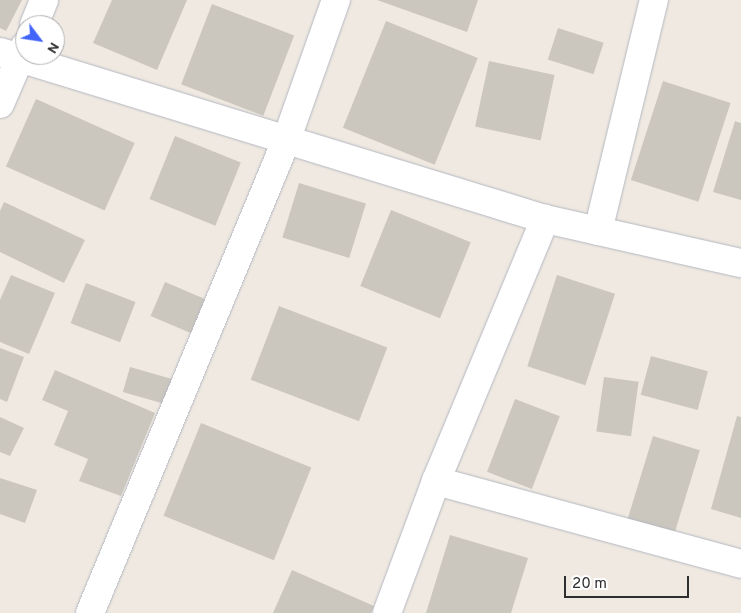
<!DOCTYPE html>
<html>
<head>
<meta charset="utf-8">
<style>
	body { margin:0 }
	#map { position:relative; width:741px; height:613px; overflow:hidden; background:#efe9e1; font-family:Overpass,sans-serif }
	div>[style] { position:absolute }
	.building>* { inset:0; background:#cbc7bf; transform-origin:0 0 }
	.roads { filter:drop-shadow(0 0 1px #b4b7c1) drop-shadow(0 0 1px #b4b7c1) }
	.minor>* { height:28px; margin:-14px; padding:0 14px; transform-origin:14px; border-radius:14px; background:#fff }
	span { translate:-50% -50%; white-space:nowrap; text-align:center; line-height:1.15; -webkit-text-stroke:5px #fff; paint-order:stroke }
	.north { position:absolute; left:15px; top:15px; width:50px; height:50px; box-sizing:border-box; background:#fff; border:1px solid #ababab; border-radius:50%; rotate:121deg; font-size:14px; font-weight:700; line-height:20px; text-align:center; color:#2e2e2e }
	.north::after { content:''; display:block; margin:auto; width:18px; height:22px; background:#4264fb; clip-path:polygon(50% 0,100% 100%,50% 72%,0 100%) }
	.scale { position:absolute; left:564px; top:576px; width:125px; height:22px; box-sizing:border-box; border:2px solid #2e2e2e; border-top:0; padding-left:6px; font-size:15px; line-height:18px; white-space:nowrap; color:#2e2e2e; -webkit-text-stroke:4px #fff; paint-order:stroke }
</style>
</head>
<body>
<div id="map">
	<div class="building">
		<i style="clip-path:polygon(0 0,22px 0,6px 31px,0 28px)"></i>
		<i style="clip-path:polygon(112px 0,187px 0,157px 70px,93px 43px)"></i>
		<i style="clip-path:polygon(377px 0,478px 0,467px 32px)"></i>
		<i style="left:212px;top:4px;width:88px;height:86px;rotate:21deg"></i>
		<i style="left:386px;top:21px;width:99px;height:115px;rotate:22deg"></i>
		<i style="left:558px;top:28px;width:48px;height:33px;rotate:18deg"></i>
		<i style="left:489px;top:61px;width:67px;height:67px;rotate:12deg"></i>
		<i style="left:663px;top:81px;width:71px;height:104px;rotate:18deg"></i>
		<i style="left:36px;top:99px;width:108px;height:74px;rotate:24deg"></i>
		<i style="clip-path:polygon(735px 121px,741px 123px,741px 200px,713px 192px)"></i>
		<i style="left:175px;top:136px;width:71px;height:68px;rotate:22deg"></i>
		<i style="left:299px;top:183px;width:70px;height:57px;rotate:17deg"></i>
		<i style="clip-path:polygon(4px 202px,85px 240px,64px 283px,0 252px,0 211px)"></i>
		<i style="left:391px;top:210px;width:86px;height:82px;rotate:22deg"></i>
		<i style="clip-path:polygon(11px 275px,55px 293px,29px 354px,0 342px,0 300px)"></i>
		<i style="left:557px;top:275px;width:61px;height:96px;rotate:18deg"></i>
		<i style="left:165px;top:282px;width:46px;height:37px;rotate:23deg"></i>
		<i style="left:86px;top:283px;width:53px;height:43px;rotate:21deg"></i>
		<i style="left:279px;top:306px;width:116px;height:79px;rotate:21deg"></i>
		<i style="clip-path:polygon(0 348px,24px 357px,7px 402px,0 399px)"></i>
		<i style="left:651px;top:356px;width:59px;height:40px;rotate:15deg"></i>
		<i style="left:130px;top:367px;width:51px;height:26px;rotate:16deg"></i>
		<i style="clip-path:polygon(55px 370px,155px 413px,121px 496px,79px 481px,88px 459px,54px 445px,68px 411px,42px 400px)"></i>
		<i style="left:604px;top:377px;width:35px;height:55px;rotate:8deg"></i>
		<i style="left:515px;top:399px;width:48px;height:78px;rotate:21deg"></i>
		<i style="clip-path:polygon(737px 416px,741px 417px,741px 518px,711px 509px)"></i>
		<i style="clip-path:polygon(0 417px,24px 428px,10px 456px,0 452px)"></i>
		<i style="left:201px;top:423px;width:119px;height:100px;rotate:22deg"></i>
		<i style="left:653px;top:436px;width:49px;height:94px;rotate:17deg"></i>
		<i style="clip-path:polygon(0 478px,37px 490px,25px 523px,0 514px)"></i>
		<i style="clip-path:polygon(450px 535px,528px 558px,511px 613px,426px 613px)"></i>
		<i style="clip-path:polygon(292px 570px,374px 606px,371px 613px,273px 613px)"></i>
	</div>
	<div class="roads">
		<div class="minor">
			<i style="left:34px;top:25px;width:27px;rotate:-68deg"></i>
			<i style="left:0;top:52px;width:570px;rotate:17.04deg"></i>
			<i style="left:545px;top:219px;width:201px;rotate:12.7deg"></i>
			<i style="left:0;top:104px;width:63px;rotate:-66.7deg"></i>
			<i style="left:598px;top:231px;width:238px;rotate:-76.4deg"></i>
			<i style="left:436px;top:481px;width:316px;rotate:15.2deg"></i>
			<i style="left:90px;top:613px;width:511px;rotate:-67.45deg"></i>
			<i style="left:286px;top:141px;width:150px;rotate:-70.5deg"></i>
			<i style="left:387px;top:613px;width:141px;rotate:-69.6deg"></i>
			<i style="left:436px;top:481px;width:284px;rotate:-67.4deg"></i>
		</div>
	</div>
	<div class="north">N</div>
	<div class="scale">20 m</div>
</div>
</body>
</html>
